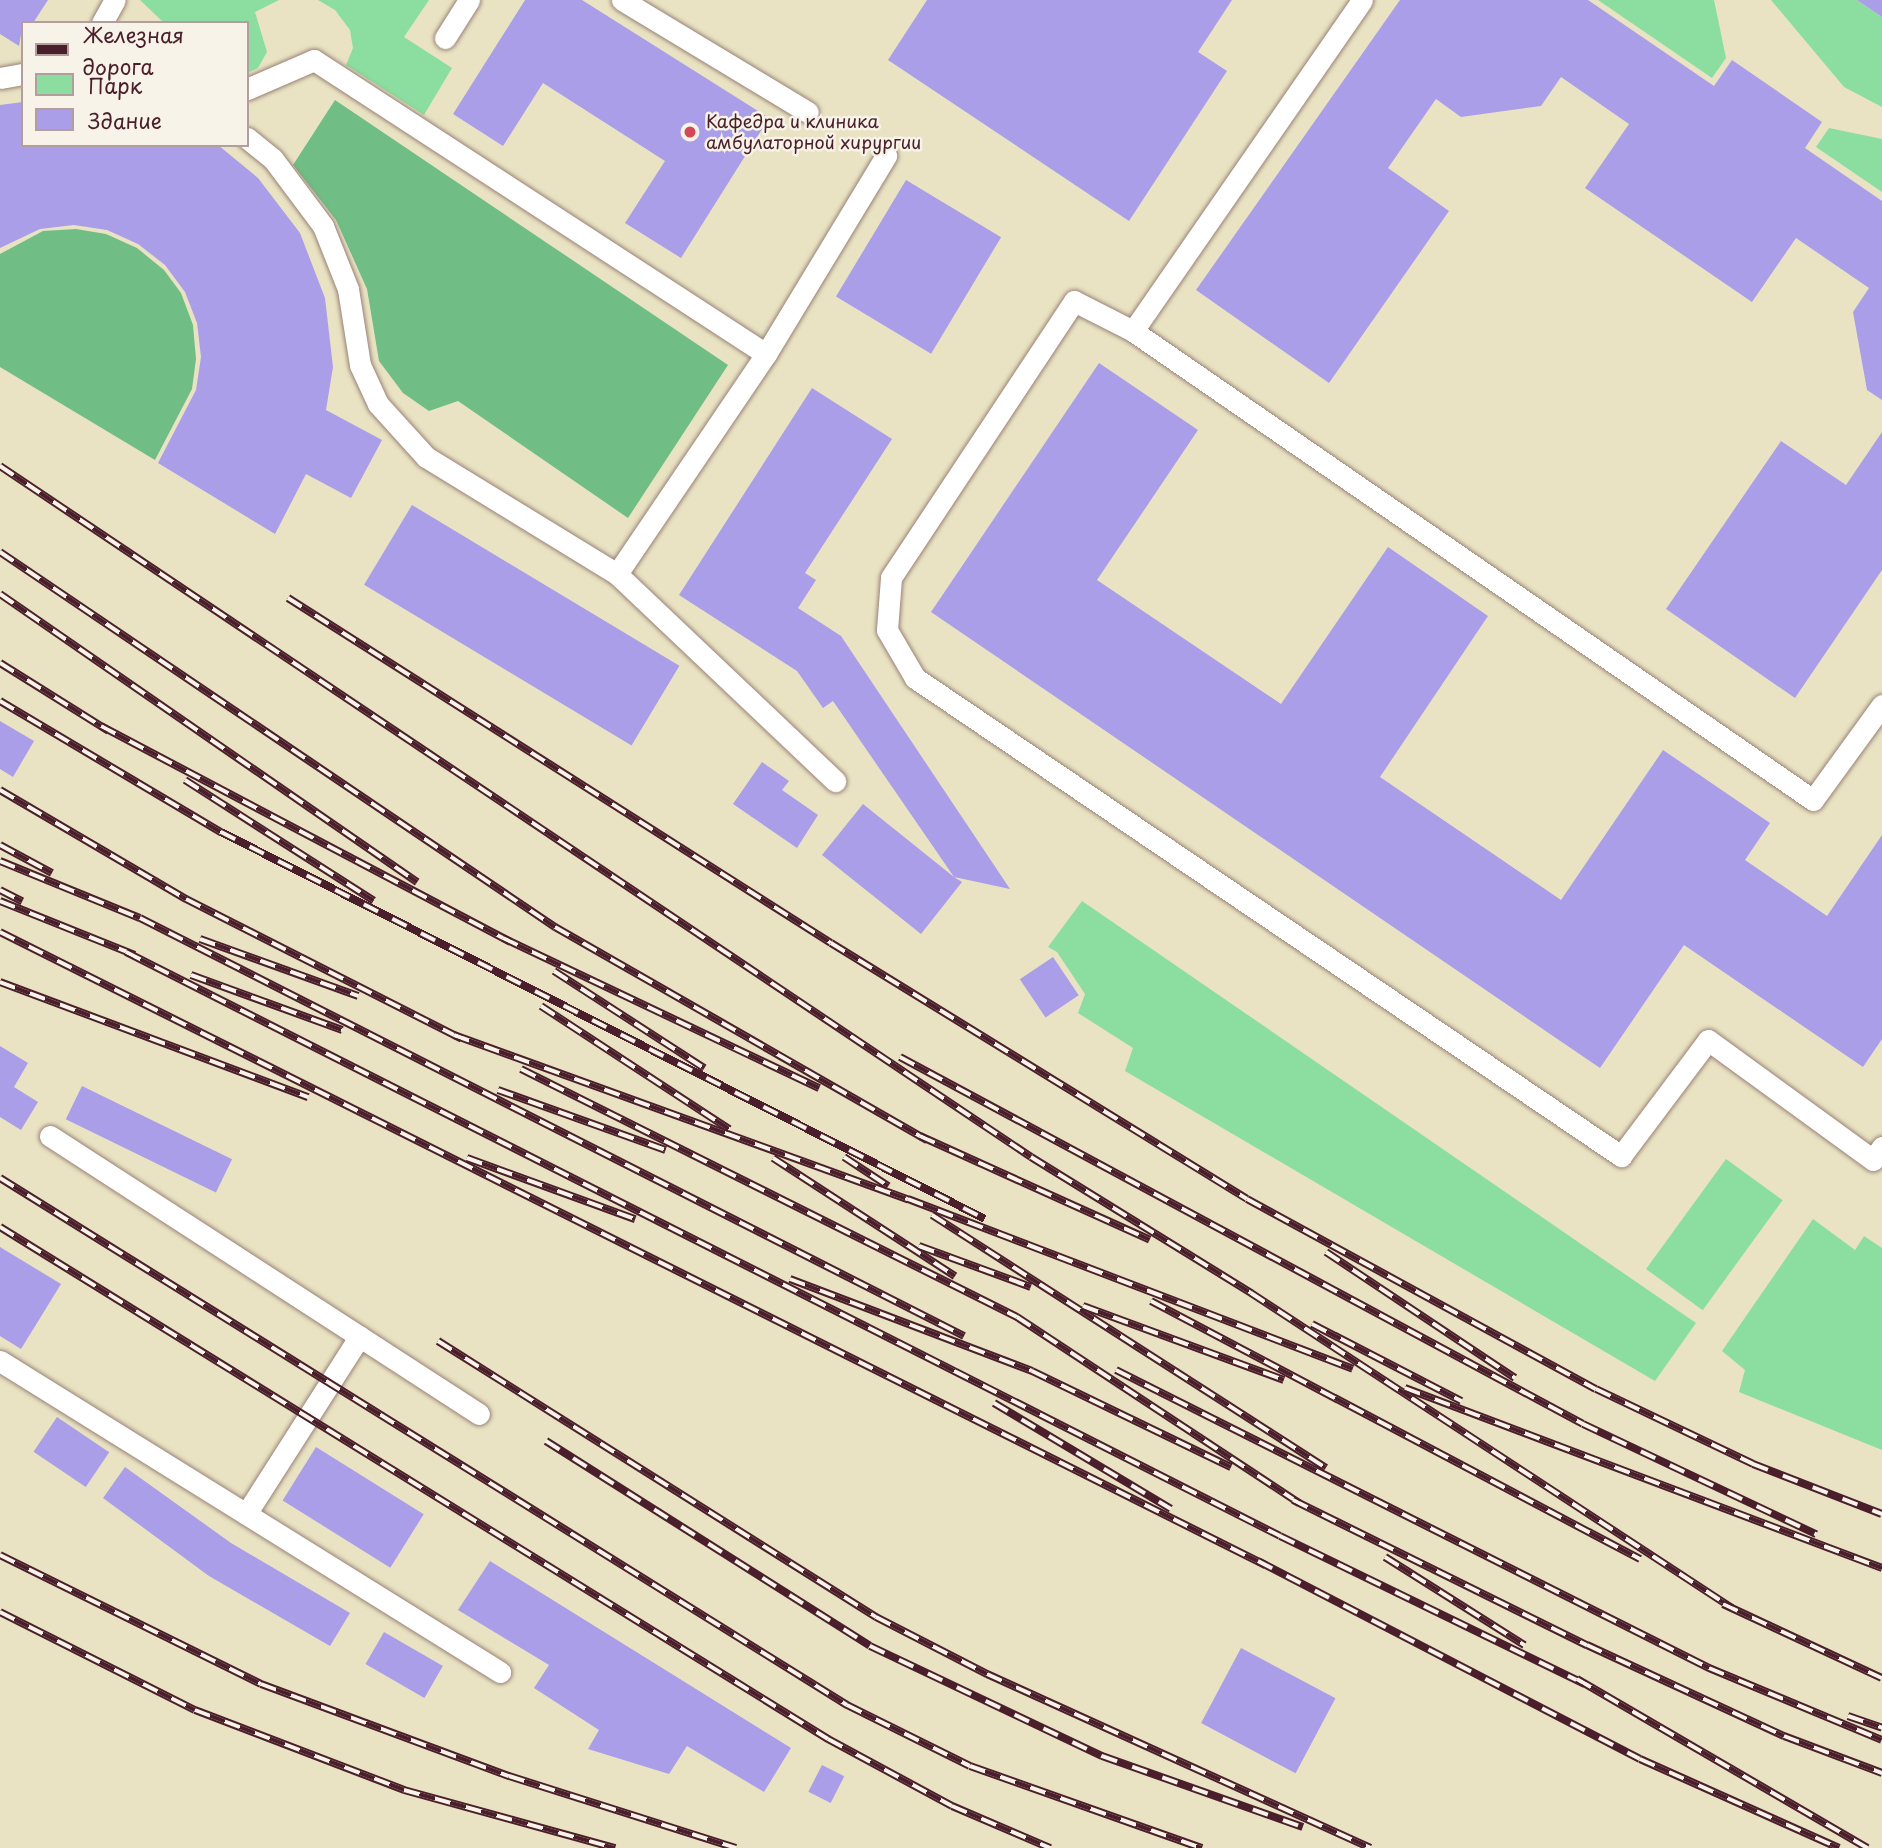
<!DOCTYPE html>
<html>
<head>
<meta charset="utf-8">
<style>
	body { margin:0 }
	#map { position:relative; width:1882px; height:1848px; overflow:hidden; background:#e9e3c3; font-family:"Playpen Sans",sans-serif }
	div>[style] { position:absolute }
	.green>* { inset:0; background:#8bdea0; transform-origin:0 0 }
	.forest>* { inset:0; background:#70bd86 }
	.building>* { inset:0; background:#aa9ee8; transform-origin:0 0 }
	.roads { filter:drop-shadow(0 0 2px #9a8177) drop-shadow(0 0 2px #9a8177) }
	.lane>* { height:21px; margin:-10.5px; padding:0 10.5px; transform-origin:10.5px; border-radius:10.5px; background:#fff }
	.rail>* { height:8px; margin-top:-4px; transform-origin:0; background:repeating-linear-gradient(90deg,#f7f3e8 0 16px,#4a1f2b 0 32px); box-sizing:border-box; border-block:2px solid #4a1f2b }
	.dots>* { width:19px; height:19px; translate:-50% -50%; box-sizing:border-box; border:4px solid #f7f3e8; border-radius:50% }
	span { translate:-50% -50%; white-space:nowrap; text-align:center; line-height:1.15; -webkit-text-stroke:5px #f7f3e8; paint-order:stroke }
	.poi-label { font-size:18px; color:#4a1f2b }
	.left { translate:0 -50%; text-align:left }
	.legend { position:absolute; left:21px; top:21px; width:228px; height:126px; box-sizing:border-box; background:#f7f3e8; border:2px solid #b29e9c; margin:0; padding:9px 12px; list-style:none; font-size:21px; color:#4a1f2b }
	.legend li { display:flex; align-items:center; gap:14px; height:35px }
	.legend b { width:35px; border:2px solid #b29e9c }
</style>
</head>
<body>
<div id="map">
	<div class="green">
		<i style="clip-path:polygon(140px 0,279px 0,255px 12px,267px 52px,258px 68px,247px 73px,247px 23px,164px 23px)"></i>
		<i style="clip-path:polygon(318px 0,429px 0,404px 37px,452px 68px,424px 115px,346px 65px,353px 48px,350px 30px,335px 10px)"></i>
		<i style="clip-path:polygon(1598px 0,1714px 0,1726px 58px,1712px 78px)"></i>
		<i style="clip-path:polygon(1771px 0,1857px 0,1882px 17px,1882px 107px,1844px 87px)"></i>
		<i style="clip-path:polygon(1829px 128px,1882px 139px,1882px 192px,1816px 147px)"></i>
		<i style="clip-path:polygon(1082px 901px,1696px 1323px,1655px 1381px,1125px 1071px,1133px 1048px,1078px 1013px,1085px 994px,1057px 952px,1048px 947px)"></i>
		<i style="left:1726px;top:1159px;width:70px;height:136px;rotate:36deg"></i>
		<i style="clip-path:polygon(1813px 1219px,1855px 1250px,1864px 1236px,1882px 1248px,1882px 1450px,1739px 1392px,1745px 1370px,1722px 1351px)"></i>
	</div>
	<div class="forest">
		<i style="clip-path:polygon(335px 100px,728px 365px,628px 518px,458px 401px,429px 411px,403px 393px,379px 361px,367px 289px,336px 220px,293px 165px)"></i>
		<i style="clip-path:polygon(76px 229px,106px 234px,137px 248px,164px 270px,181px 293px,193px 325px,196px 359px,192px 389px,155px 460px,0 367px,0 254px,43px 231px)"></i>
	</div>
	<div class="building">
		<i style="clip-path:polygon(0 0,48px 0,33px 23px,23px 23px,19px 46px,0 34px)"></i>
		<i style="clip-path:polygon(525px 0,582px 0,769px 118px,681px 258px,625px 223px,665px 161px,543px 83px,503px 146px,453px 114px)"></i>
		<i style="clip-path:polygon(927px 0,1232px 0,1198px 52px,1227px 71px,1129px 221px,888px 60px)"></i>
		<i style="clip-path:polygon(1400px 0,1588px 0,1714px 86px,1732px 60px,1822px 122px,1805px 148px,1882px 201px,1882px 400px,1867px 390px,1853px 312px,1869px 288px,1796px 238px,1752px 302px,1585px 188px,1629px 124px,1561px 77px,1541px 106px,1461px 117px,1436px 99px,1388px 168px,1449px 211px,1329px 383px,1196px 290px)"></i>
		<i style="clip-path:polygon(1857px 0,1882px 0,1882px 17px)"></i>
		<i style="clip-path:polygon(23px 102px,23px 145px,218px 145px,258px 178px,300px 233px,325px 298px,333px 367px,326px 410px,382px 440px,351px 498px,306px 474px,275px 534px,158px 463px,196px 390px,201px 357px,197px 323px,185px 292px,165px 265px,138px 244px,107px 230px,74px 225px,40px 229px,0 248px,0 105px)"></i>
		<i style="left:906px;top:180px;width:111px;height:136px;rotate:31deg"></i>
		<i style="clip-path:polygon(1099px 363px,1198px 430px,1097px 580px,1281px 704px,1388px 547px,1488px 616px,1380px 777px,1561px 900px,1663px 750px,1770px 823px,1745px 860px,1827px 916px,1882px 835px,1882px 1039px,1863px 1067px,1684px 945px,1600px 1068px,931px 612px)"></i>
		<i style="clip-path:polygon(812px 388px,892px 439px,805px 573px,816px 580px,798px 608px,841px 636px,1010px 889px,954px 877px,962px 882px,921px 934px,822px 855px,863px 804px,954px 877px,833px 701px,823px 708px,797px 671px,679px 595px)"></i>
		<i style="clip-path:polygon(1882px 432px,1882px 570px,1795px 698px,1666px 609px,1781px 441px,1846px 485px)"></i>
		<i style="left:412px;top:505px;width:312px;height:93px;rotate:31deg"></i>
		<i style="clip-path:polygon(0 721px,34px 741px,13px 777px,0 769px)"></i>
		<i style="clip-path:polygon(762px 762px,789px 781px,782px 790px,818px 815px,797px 848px,733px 804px)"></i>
		<i style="left:1053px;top:957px;width:46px;height:40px;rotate:56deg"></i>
		<i style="clip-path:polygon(0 1046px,28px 1063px,14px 1087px,38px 1102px,21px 1130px,0 1117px)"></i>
		<i style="left:82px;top:1086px;width:167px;height:37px;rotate:26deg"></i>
		<i style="clip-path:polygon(0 1247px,61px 1284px,21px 1349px,0 1336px)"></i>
		<i style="left:57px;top:1417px;width:63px;height:42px;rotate:34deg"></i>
		<i style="left:316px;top:1447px;width:127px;height:63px;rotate:32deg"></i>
		<i style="clip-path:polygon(125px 1467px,231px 1543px,350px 1613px,330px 1646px,209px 1576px,103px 1498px)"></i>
		<i style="clip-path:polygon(490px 1561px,791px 1748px,764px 1792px,687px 1746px,669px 1774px,588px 1749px,599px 1730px,534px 1688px,549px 1665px,458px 1610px)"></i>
		<i style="left:384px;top:1632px;width:68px;height:37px;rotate:30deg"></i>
		<i style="left:1241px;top:1648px;width:107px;height:85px;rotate:28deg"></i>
		<i style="left:822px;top:1765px;width:25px;height:30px;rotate:27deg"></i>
	</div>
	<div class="roads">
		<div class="lane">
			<i style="left:622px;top:0;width:217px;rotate:31.1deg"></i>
			<i style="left:102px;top:23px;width:26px;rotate:-61deg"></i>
			<i style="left:445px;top:38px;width:45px;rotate:-57.7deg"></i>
			<i style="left:0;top:78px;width:23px;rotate:-10deg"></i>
			<i style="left:247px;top:89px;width:73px;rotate:-23.4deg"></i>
			<i style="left:314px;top:60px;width:539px;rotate:33.04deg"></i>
			<i style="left:766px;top:354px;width:232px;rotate:-58.8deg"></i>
			<i style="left:247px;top:138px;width:33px;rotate:39deg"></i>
			<i style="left:273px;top:159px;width:84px;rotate:53.3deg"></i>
			<i style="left:323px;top:226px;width:68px;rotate:68.4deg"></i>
			<i style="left:348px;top:289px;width:77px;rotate:81deg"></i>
			<i style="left:360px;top:365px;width:43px;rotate:65.2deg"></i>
			<i style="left:378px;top:404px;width:72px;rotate:47.8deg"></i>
			<i style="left:426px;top:457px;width:224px;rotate:31.5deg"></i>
			<i style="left:617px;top:574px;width:301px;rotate:43.5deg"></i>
			<i style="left:1133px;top:331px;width:402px;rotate:-55.3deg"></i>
			<i style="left:617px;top:574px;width:266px;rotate:-55.9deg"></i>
			<i style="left:1882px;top:705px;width:117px;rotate:126deg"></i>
			<i style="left:1813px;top:800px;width:826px;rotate:-145.41deg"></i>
			<i style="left:1133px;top:331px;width:66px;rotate:-153deg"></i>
			<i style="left:1074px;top:301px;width:332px;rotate:123.5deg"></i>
			<i style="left:891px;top:578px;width:52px;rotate:94.4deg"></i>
			<i style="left:887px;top:630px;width:56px;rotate:59.7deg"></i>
			<i style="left:915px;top:678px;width:853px;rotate:34.1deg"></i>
			<i style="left:1621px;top:1156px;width:145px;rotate:-53.1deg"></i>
			<i style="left:1708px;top:1040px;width:204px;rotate:36deg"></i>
			<i style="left:1873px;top:1160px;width:16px;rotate:-55deg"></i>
			<i style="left:50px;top:1136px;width:511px;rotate:32.94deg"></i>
			<i style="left:0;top:1361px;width:589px;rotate:31.88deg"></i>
			<i style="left:246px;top:1514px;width:211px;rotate:-57.4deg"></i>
		</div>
	</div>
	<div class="rail">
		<i style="left:0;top:466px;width:1241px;rotate:33.83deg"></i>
		<i style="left:1031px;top:1157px;width:259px;rotate:31.7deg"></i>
		<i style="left:1251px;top:1293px;width:575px;rotate:33.22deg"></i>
		<i style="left:0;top:552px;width:670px;rotate:34.05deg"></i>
		<i style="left:555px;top:927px;width:429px;rotate:29.8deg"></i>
		<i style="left:0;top:594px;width:507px;rotate:34.63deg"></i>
		<i style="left:288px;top:598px;width:643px;rotate:32.43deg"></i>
		<i style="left:831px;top:943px;width:488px;rotate:31.6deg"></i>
		<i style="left:1247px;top:1199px;width:397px;rotate:28.6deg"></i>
		<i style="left:1596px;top:1389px;width:174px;rotate:25.5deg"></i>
		<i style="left:1753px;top:1464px;width:138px;rotate:21.2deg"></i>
		<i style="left:0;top:663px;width:128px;rotate:32deg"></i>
		<i style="left:0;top:701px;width:257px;rotate:30.7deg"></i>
		<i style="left:221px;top:832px;width:856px;rotate:26.86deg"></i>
		<i style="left:101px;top:726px;width:463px;rotate:27.8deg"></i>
		<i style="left:185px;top:780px;width:224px;rotate:32.6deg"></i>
		<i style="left:0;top:790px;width:216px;rotate:30.4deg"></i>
		<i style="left:186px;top:899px;width:309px;rotate:26.9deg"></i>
		<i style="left:0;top:845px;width:59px;rotate:28.3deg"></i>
		<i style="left:0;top:861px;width:151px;rotate:22.2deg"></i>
		<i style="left:140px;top:918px;width:924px;rotate:26.9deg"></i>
		<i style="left:0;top:890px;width:25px;rotate:27deg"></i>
		<i style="left:0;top:901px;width:145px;rotate:21.8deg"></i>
		<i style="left:0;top:932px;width:1415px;rotate:26.58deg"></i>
		<i style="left:503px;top:938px;width:350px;rotate:25.4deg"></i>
		<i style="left:200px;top:939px;width:168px;rotate:19.8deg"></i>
		<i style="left:126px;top:952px;width:1293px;rotate:26.84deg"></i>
		<i style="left:1280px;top:1536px;width:339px;rotate:25.9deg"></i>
		<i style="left:554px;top:971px;width:179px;rotate:32.9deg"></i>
		<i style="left:191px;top:975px;width:161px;rotate:20deg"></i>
		<i style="left:0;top:982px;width:329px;rotate:20.5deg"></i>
		<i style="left:541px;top:1006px;width:225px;rotate:33.2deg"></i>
		<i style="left:454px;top:1035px;width:483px;rotate:19.9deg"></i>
		<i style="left:908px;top:1199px;width:476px;rotate:20.9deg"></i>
		<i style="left:900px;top:1057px;width:775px;rotate:28.25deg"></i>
		<i style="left:1583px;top:1424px;width:258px;rotate:25.3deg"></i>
		<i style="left:521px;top:1069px;width:555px;rotate:26.57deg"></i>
		<i style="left:1017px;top:1317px;width:338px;rotate:33.4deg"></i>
		<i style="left:498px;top:1090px;width:178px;rotate:19.7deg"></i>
		<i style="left:920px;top:1136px;width:252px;rotate:24.3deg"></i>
		<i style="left:844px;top:1157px;width:53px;rotate:33.4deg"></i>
		<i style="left:467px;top:1158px;width:179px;rotate:20deg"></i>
		<i style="left:773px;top:1158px;width:217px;rotate:33deg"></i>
		<i style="left:0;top:1178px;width:998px;rotate:31.89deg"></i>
		<i style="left:847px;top:1705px;width:137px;rotate:26.4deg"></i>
		<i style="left:970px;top:1766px;width:246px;rotate:19.5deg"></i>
		<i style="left:932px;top:1215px;width:468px;rotate:32.7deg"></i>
		<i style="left:0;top:1227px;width:974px;rotate:31.73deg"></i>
		<i style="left:828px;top:1739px;width:141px;rotate:28.4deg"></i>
		<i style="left:952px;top:1806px;width:107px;rotate:23.2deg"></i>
		<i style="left:919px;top:1246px;width:119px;rotate:20.1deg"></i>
		<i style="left:1326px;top:1252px;width:227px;rotate:33.7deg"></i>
		<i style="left:790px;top:1279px;width:259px;rotate:20.8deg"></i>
		<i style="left:1032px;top:1371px;width:221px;rotate:25.8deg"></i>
		<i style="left:1151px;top:1301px;width:553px;rotate:27.82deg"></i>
		<i style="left:1083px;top:1306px;width:214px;rotate:20.2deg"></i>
		<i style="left:1312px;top:1324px;width:168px;rotate:27.3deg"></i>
		<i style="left:438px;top:1341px;width:518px;rotate:32.22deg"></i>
		<i style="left:876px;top:1617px;width:125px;rotate:27.2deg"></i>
		<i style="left:987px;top:1674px;width:421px;rotate:24.4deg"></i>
		<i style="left:1116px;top:1370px;width:664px;rotate:26.68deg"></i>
		<i style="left:1709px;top:1668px;width:187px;rotate:22.6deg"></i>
		<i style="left:1405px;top:1388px;width:510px;rotate:20.67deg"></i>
		<i style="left:994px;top:1403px;width:206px;rotate:30.9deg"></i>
		<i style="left:546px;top:1441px;width:383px;rotate:32.3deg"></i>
		<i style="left:870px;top:1646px;width:257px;rotate:25.4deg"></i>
		<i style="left:1102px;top:1756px;width:213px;rotate:19.5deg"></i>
		<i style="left:1293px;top:1500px;width:328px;rotate:26.3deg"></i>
		<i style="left:1587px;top:1645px;width:217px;rotate:24.8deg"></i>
		<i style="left:1784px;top:1736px;width:105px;rotate:20.7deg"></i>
		<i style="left:0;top:1555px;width:291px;rotate:26.3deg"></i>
		<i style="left:261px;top:1684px;width:265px;rotate:20.4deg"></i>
		<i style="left:509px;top:1776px;width:238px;rotate:17.6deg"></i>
		<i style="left:1385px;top:1557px;width:165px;rotate:32.3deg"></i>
		<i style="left:1258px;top:1561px;width:430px;rotate:27.4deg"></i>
		<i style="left:1640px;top:1759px;width:218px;rotate:24.1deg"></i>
		<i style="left:1723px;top:1604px;width:175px;rotate:25deg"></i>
		<i style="left:0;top:1612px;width:218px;rotate:26.7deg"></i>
		<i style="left:195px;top:1710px;width:224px;rotate:20.9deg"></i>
		<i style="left:404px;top:1790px;width:219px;rotate:15.4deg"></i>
		<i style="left:1577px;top:1679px;width:336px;rotate:30.2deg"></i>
		<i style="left:1848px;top:1716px;width:36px;rotate:19deg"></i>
	</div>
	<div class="dots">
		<i style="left:690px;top:132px;background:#d1495b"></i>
	</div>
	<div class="poi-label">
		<span class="left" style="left:706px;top:132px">Кафедра и клиника<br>амбулаторной хирургии</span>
	</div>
	<ul class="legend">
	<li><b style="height:9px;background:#4a1f2b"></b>Железная дорога</li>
	<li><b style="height:19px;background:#8bdea0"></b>Парк</li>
	<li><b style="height:19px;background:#aa9ee8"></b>Здание</li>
	</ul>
</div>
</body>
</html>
